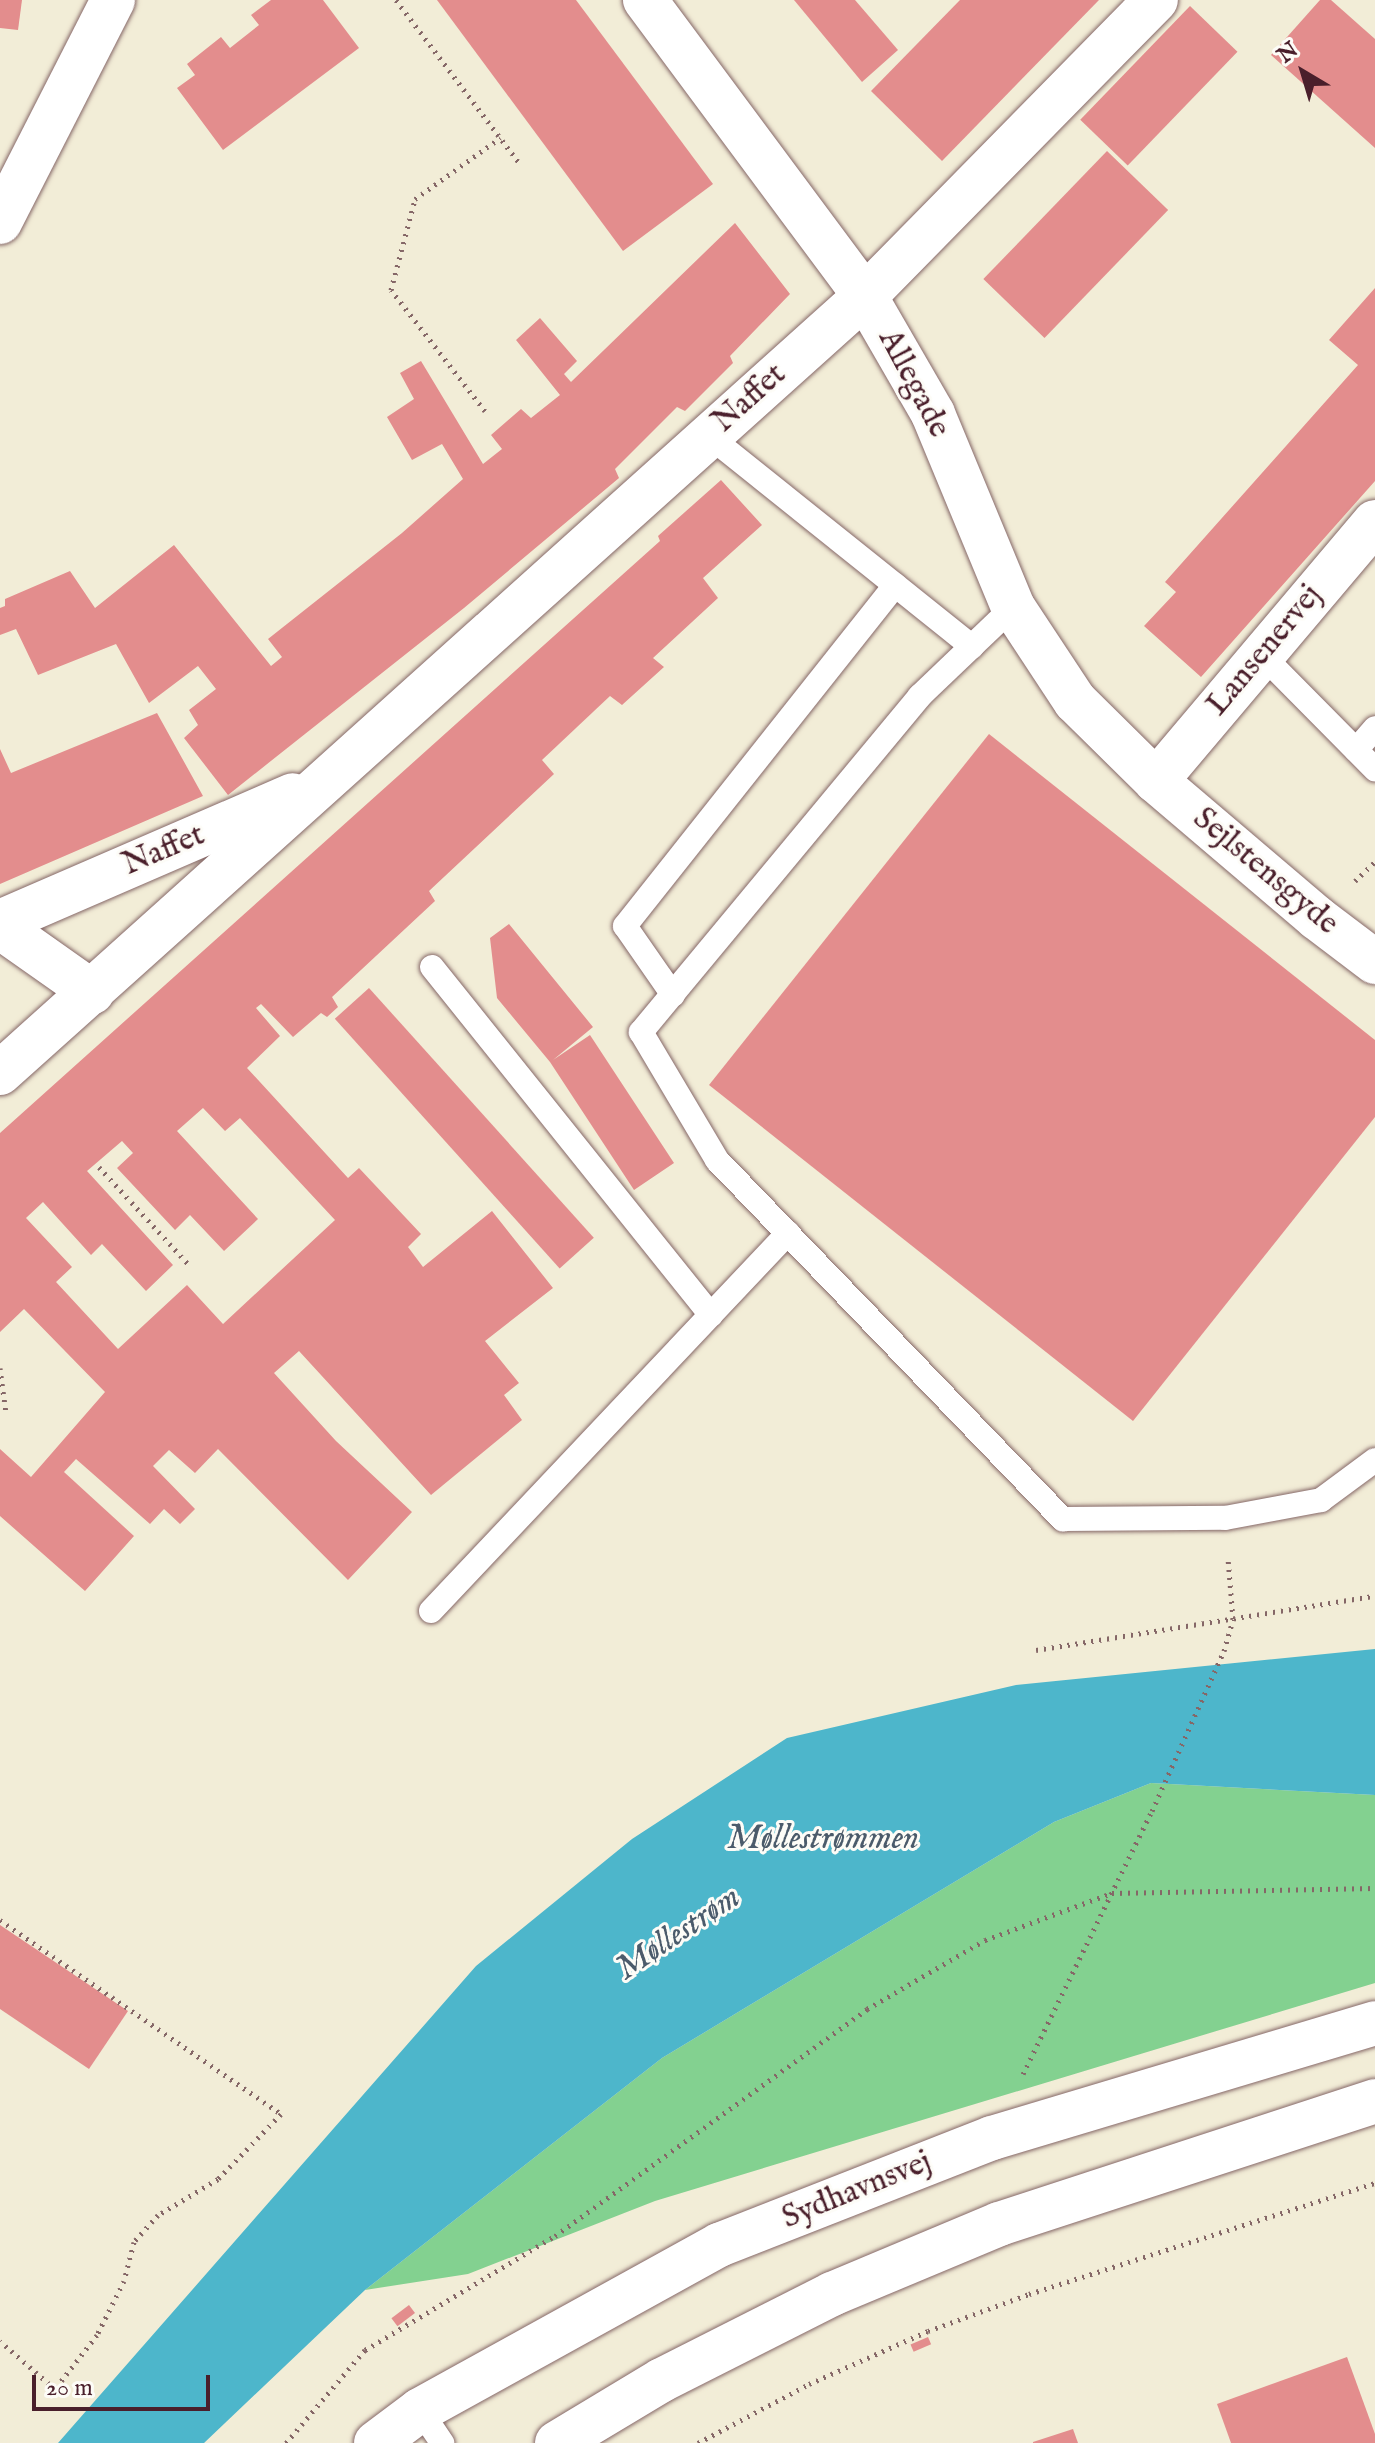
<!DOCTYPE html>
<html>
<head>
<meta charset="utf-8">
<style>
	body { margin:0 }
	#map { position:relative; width:1375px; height:2443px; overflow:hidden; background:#f2edd7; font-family:"IM FELL English",serif }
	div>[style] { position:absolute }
	.green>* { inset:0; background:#83d190 }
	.water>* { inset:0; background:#4db6cb }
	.building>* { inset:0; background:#e38d8d; transform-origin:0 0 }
	.path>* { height:5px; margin-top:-2.5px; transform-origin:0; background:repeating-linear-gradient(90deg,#856767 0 2px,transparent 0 8px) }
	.roads { filter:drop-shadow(0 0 2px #856767) drop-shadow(0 0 2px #856767) }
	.service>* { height:24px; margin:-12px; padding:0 12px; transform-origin:12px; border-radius:12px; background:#fff }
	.minor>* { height:44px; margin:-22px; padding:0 22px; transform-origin:22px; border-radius:22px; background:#fff }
	.tertiary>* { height:44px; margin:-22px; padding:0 22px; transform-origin:22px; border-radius:22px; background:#fff }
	span { translate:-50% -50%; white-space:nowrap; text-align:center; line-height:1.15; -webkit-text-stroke:6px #fdfcf7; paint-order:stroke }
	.street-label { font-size:32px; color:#4a1f2b }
	.water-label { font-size:34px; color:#4b5b6b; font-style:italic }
	.north { position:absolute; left:1263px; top:32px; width:80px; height:80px; -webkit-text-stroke:6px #fdfcf7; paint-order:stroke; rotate:322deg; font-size:22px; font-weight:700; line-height:32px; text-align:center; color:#4a1f2b }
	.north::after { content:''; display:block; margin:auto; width:28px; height:36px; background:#4a1f2b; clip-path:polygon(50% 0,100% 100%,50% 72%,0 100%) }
	.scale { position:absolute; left:32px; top:2375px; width:178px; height:36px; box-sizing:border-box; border:4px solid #4a1f2b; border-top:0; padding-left:10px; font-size:24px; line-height:28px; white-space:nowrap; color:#4a1f2b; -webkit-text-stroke:6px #fdfcf7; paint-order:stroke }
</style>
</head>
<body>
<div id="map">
	<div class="green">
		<i style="clip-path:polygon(1151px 1783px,1375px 1795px,1375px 1983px,655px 2201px,468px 2274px,365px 2290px,662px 2058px,1054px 1822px)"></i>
	</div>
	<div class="water">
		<i style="clip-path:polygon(1375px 1649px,1375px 1795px,1151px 1783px,1054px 1822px,662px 2058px,365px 2290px,204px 2443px,58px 2443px,476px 1966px,632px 1839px,787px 1738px,1016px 1685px)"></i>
	</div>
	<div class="building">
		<i style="clip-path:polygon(0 0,22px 0,18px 30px,0 28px)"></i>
		<i style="clip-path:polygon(271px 0,323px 0,359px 48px,223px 150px,177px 88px,195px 75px,187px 64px,221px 37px,230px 48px,259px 25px,251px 15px)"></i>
		<i style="clip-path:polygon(437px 0,576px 0,713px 184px,623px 251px)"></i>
		<i style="clip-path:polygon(794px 0,855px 0,898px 50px,862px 82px)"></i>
		<i style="clip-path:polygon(960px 0,1099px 0,942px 161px,871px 91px)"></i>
		<i style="clip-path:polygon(1320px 0,1331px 0,1375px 39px,1375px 148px,1271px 55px)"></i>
		<i style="left:1190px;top:6px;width:66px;height:158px;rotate:44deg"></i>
		<i style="left:1107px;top:151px;width:85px;height:178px;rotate:44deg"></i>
		<i style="clip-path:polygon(735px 223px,790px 294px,730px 356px,733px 363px,685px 411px,677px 407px,615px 469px,619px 478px,464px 608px,228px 795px,184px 738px,198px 725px,189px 710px,216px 689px,198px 666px,149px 703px,116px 644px,38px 675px,16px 629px,0 635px,0 608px,5px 606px,5px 599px,70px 571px,95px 608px,174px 545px,271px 666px,282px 657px,268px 639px,402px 533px,463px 479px,442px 444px,412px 460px,387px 417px,414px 399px,400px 373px,421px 361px,483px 464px,502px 449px,491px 435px,521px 409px,531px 418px,560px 395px,516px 340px,540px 318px,577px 361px,564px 374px,571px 382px)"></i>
		<i style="clip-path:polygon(1375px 288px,1375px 481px,1201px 677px,1144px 626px,1176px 592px,1165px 582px,1358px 365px,1329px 340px)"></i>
		<i style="clip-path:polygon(evenodd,721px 480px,762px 525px,703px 578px,718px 598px,653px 658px,664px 667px,622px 705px,610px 696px,542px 760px,554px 774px,429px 891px,435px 901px,332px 997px,338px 1007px,327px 1017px,321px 1013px,293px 1037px,261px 1004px,256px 1008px,280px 1036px,247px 1068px,348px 1178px,359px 1168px,421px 1234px,408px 1247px,423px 1267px,492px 1211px,553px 1288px,485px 1341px,519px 1383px,504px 1395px,522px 1420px,431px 1495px,299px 1351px,274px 1373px,336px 1441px,412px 1512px,348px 1580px,218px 1449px,195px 1473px,169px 1450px,153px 1466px,195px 1509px,180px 1524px,164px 1509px,150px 1524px,76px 1459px,64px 1472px,134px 1536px,85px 1591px,0 1516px,0 1449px,31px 1477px,105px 1392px,24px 1309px,0 1332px,0 1133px,660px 541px,658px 536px,721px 480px,203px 1108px,225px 1131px,240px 1118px,335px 1220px,223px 1324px,187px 1285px,118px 1349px,56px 1282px,72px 1267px,26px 1218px,43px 1202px,91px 1255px,102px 1244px,146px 1291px,173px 1265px,87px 1171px,122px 1141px,133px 1153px,117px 1168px,175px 1230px,190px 1215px,224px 1251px,258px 1219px,177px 1131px,203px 1108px)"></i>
		<i style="clip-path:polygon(157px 713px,203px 796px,0 884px,0 749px,11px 773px)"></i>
		<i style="clip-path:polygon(989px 734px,1375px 1040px,1375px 1117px,1133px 1421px,709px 1085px)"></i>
		<i style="clip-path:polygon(509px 924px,593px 1027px,553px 1060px,590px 1035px,674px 1163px,634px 1190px,550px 1062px,497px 998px,490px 938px)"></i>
		<i style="left:369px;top:988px;width:336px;height:46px;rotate:48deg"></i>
		<i style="clip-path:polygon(0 1925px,128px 2011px,89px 2069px,0 2009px)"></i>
		<i style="left:409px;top:2305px;width:10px;height:22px;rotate:53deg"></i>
		<i style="left:928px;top:2337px;width:8px;height:19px;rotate:67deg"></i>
		<i style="clip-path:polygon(1347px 2357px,1375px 2434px,1375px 2443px,1231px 2443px,1217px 2404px)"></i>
		<i style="clip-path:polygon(1073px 2429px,1078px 2443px,1033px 2443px,1033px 2442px)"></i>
	</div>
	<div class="path">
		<i style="left:396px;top:0;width:206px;rotate:52.9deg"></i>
		<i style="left:485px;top:411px;width:153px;rotate:-127.8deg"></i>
		<i style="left:391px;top:290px;width:94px;rotate:-75.2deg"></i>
		<i style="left:415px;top:199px;width:105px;rotate:-35.7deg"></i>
		<i style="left:1355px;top:881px;width:28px;rotate:-44deg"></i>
		<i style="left:99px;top:1167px;width:133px;rotate:47.4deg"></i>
		<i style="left:0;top:1368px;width:45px;rotate:82.4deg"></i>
		<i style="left:1036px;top:1650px;width:343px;rotate:-9.1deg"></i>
		<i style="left:0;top:1920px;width:341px;rotate:34.6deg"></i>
		<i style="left:281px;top:2114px;width:91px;rotate:134.1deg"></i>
		<i style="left:218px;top:2179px;width:70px;rotate:149deg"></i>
		<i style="left:158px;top:2215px;width:36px;rotate:132deg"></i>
		<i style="left:134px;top:2242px;width:40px;rotate:104.4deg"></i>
		<i style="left:124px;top:2281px;width:60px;rotate:116.6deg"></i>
		<i style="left:97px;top:2335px;width:68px;rotate:127.9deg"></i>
		<i style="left:55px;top:2389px;width:73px;rotate:-138.9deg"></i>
		<i style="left:1023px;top:2074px;width:293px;rotate:-63.9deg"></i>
		<i style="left:1152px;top:1811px;width:175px;rotate:-65.8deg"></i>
		<i style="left:1224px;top:1651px;width:33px;rotate:-74deg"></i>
		<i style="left:1233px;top:1619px;width:61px;rotate:-94.7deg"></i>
		<i style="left:286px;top:2443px;width:122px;rotate:-49.7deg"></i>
		<i style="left:365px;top:2350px;width:222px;rotate:-31deg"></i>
		<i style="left:555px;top:2236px;width:386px;rotate:-36deg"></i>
		<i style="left:867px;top:2009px;width:137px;rotate:-30.3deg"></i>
		<i style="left:985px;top:1940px;width:135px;rotate:-20.3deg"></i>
		<i style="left:1112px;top:1893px;width:263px;rotate:-1.1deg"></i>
		<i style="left:698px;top:2443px;width:126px;rotate:-28deg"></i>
		<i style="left:809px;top:2384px;width:130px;rotate:-24deg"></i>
		<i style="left:928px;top:2331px;width:108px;rotate:-20.1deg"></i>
		<i style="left:1029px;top:2294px;width:363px;rotate:-17.8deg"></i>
	</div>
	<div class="roads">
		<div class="service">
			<i style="left:709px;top:436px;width:337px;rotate:38.7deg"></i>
			<i style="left:1013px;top:607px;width:129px;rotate:136.3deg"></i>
			<i style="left:920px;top:696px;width:437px;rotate:129.7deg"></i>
			<i style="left:641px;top:1032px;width:149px;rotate:59.3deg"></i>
			<i style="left:717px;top:1160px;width:499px;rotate:46.1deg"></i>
			<i style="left:1063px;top:1519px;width:162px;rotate:-0.4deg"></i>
			<i style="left:1225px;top:1518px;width:98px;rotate:-10.6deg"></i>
			<i style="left:1321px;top:1500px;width:67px;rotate:-36.5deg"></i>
			<i style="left:1262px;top:655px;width:161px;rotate:45.3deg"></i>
			<i style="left:1356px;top:750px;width:29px;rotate:-49deg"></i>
			<i style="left:432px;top:967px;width:446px;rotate:51.3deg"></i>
			<i style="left:673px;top:995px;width:84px;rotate:-124.8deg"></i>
			<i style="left:625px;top:926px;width:435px;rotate:-51.6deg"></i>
			<i style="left:431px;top:1611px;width:520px;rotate:-46.64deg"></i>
			<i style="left:420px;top:2410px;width:40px;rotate:56deg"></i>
		</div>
		<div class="minor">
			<i style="left:0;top:222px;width:249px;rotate:-63deg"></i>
			<i style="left:1156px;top:781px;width:339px;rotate:-49.8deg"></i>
			<i style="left:0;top:922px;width:319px;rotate:-23.4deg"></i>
			<i style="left:0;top:927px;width:113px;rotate:35.2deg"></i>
			<i style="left:0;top:1073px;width:1163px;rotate:-41.93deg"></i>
			<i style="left:865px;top:296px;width:415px;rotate:-45.5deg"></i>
		</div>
		<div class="tertiary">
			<i style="left:645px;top:0;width:369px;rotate:53.4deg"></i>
			<i style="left:865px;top:296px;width:136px;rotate:60deg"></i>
			<i style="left:933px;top:414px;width:209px;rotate:67.5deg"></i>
			<i style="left:1013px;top:607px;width:113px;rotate:56.6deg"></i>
			<i style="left:1075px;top:701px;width:114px;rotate:44.6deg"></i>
			<i style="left:1156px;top:781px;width:211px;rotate:40.4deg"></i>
			<i style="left:1317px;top:918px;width:73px;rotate:37.2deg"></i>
			<i style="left:376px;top:2443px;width:55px;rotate:-36.9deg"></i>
			<i style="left:420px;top:2410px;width:342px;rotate:-28.9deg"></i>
			<i style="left:719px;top:2245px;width:293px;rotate:-21.4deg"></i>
			<i style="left:992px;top:2138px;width:400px;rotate:-16.7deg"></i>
			<i style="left:557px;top:2443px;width:122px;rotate:-31deg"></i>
			<i style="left:662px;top:2380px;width:191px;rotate:-26.8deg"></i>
			<i style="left:832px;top:2294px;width:181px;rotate:-22.7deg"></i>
			<i style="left:999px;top:2224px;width:396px;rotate:-18.1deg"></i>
		</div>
	</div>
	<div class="street-label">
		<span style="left:913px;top:384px;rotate:62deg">Allegade</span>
		<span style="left:750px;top:399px;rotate:-42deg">Naffet</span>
		<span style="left:1265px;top:651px;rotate:-50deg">Lansenervej</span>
		<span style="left:164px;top:851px;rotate:-23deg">Naffet</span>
		<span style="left:1265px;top:872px;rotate:40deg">Sejlstensgyde</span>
		<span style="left:857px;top:2191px;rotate:-22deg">Sydhavnsvej</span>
	</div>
	<div class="water-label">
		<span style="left:823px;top:1839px">Møllestrømmen</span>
		<span style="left:678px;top:1933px;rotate:-34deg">Møllestrøm</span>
	</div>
	<div class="north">N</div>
	<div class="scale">20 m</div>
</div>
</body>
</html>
